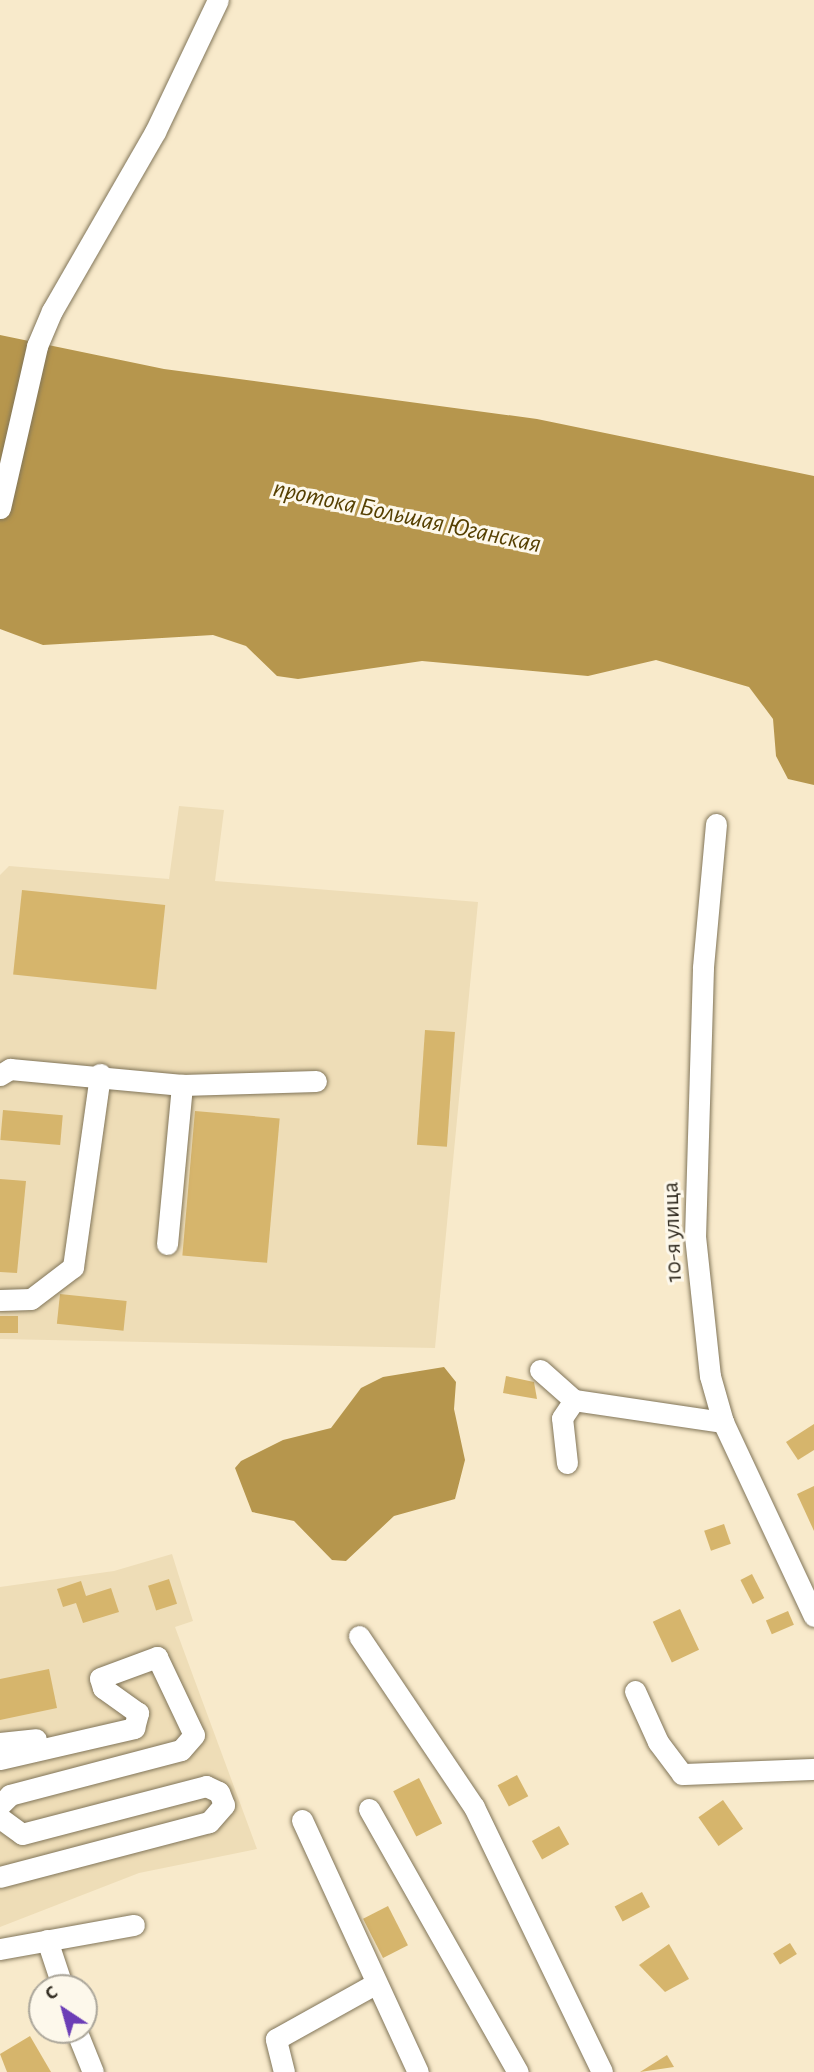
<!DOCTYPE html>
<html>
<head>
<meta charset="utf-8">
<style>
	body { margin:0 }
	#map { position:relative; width:814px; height:2072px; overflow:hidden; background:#f8eacb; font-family:"Alegreya Sans",sans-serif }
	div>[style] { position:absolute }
	.built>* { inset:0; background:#eeddb7 }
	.water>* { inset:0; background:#b6964d }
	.building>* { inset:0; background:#d6b56c; transform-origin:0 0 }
	.roads { filter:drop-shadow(0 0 2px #817559) drop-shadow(0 0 2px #817559) }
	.minor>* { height:21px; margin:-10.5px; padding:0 10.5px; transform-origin:10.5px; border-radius:10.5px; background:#fff }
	span { translate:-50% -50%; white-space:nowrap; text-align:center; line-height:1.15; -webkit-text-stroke:6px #fdf8eb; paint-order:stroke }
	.street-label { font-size:24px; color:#332d22 }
	.water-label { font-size:26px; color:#564002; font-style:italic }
	.north { position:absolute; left:28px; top:1974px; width:70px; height:70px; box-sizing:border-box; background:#fdf8eb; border:2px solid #aca79b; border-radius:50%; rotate:324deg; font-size:19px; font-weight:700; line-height:28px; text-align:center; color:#332d22 }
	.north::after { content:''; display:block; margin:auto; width:24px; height:32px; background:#6c3eb6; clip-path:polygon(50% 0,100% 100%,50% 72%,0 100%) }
</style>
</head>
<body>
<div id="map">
	<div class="built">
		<i style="clip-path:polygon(179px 806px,224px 810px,215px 881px,478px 902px,435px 1348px,0 1339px,0 875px,9px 866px,169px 879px)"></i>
		<i style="clip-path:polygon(172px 1554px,193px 1621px,175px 1627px,257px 1849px,139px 1873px,0 1927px,0 1587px,114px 1571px)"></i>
	</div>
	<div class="water">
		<i style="clip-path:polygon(0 335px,164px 369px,537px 419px,814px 476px,814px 785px,788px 779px,776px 756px,773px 719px,749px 687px,656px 660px,588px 676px,422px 661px,298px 679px,277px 676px,246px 646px,213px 635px,43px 645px,0 629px)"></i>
		<i style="clip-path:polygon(444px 1367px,456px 1382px,454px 1409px,465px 1460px,455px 1499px,394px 1516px,346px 1561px,332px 1560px,294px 1521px,252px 1512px,235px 1468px,241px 1461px,283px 1440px,331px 1428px,361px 1388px,383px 1377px)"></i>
	</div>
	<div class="building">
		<i style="left:22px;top:890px;width:144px;height:85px;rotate:6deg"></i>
		<i style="left:425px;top:1030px;width:30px;height:115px;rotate:4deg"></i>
		<i style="left:3px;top:1110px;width:60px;height:30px;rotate:5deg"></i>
		<i style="left:195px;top:1111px;width:85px;height:145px;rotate:5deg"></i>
		<i style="clip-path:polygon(0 1179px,26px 1181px,17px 1273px,0 1272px)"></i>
		<i style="left:60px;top:1294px;width:67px;height:30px;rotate:6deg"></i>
		<i style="left:0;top:1316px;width:18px;height:17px"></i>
		<i style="clip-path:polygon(506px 1376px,534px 1382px,537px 1399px,503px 1393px)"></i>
		<i style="clip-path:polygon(814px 1424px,814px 1450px,798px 1460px,786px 1442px)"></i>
		<i style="clip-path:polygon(814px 1486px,814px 1531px,797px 1494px)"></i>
		<i style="left:724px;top:1524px;width:21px;height:21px;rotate:71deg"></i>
		<i style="left:752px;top:1574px;width:27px;height:13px;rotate:63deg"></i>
		<i style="left:169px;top:1579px;width:26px;height:22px;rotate:72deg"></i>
		<i style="clip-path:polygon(81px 1581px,86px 1596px,111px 1588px,119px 1612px,83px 1623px,76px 1603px,63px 1607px,57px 1589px)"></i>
		<i style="left:680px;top:1609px;width:45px;height:30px;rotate:65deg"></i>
		<i style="left:788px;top:1611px;width:15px;height:24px;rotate:67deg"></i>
		<i style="clip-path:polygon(49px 1669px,57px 1708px,0 1720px,0 1679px)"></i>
		<i style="left:517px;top:1775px;width:24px;height:22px;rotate:62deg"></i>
		<i style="left:419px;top:1778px;width:51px;height:29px;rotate:63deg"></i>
		<i style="left:723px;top:1800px;width:35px;height:30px;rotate:55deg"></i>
		<i style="left:559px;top:1826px;width:21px;height:31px;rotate:61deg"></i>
		<i style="left:642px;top:1892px;width:17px;height:31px;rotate:62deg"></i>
		<i style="left:388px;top:1906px;width:44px;height:28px;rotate:63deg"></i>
		<i style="left:790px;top:1943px;width:13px;height:20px;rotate:58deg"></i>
		<i style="clip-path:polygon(669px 1944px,689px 1979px,665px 1992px,639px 1965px)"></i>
		<i style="clip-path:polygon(30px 2036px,51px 2072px,7px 2072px,0 2054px)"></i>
		<i style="clip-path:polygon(667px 2055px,674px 2067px,640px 2072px)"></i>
	</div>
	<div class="roads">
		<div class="minor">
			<i style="left:0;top:508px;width:166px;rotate:-77.1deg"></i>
			<i style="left:37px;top:346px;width:38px;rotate:-67deg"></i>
			<i style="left:52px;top:311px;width:207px;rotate:-60.1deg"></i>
			<i style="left:155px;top:132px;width:146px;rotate:-64.5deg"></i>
			<i style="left:716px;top:824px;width:145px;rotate:95.2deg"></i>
			<i style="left:703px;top:968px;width:268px;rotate:91.7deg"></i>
			<i style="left:695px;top:1236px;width:141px;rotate:83.9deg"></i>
			<i style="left:710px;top:1376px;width:48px;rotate:74.2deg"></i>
			<i style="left:723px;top:1422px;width:214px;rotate:64.9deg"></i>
			<i style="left:0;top:1075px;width:12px;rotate:-31deg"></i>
			<i style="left:10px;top:1069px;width:173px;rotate:5.3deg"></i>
			<i style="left:182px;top:1085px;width:134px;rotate:-1.7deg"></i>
			<i style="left:167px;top:1244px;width:160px;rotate:-84.6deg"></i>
			<i style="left:0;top:1300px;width:31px;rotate:-2deg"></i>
			<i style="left:31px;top:1299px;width:53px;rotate:-37.3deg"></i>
			<i style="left:73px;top:1267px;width:195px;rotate:-82deg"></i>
			<i style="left:540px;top:1370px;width:45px;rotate:41.4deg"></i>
			<i style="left:567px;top:1463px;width:45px;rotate:-96.3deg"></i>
			<i style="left:562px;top:1418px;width:22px;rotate:-56deg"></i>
			<i style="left:574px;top:1400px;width:151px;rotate:8.4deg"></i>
			<i style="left:359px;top:1636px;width:206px;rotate:56.1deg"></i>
			<i style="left:474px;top:1807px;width:294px;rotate:64.2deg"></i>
			<i style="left:635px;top:1691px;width:56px;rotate:65.7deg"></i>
			<i style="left:658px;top:1742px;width:40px;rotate:53deg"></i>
			<i style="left:682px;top:1774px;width:132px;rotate:-2.2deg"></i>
			<i style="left:0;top:1743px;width:36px;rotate:-6deg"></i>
			<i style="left:0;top:1759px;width:138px;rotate:-13deg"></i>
			<i style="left:134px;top:1728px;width:16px;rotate:-75deg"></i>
			<i style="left:138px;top:1713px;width:43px;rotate:-144.5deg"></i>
			<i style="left:103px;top:1688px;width:10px;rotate:-107deg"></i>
			<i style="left:100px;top:1678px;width:61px;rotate:-20.2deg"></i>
			<i style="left:157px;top:1657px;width:86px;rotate:64.6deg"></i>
			<i style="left:194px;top:1735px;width:20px;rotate:131deg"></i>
			<i style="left:181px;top:1750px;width:177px;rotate:165.3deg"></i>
			<i style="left:10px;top:1795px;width:14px;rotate:135deg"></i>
			<i style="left:369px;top:1809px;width:302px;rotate:60.5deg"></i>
			<i style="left:0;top:1818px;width:27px;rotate:36deg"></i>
			<i style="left:22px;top:1834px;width:190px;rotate:-14.6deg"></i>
			<i style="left:206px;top:1786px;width:14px;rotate:25deg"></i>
			<i style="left:219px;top:1792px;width:14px;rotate:69deg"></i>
			<i style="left:224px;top:1805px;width:23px;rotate:131deg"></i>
			<i style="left:209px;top:1822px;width:216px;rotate:165.3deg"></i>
			<i style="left:302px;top:1820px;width:277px;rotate:65.3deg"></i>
			<i style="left:47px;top:1940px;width:51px;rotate:71.6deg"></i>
			<i style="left:0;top:1949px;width:136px;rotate:-10.2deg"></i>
			<i style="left:76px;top:2030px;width:45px;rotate:68deg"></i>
			<i style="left:284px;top:2072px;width:34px;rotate:-104deg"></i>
			<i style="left:276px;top:2039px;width:111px;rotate:-29.1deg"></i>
		</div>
	</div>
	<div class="street-label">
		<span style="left:673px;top:1232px;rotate:-92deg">10-я улица</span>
	</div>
	<div class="water-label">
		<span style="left:407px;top:517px;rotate:12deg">протока Большая Юганская</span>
	</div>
	<div class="north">С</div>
</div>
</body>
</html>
